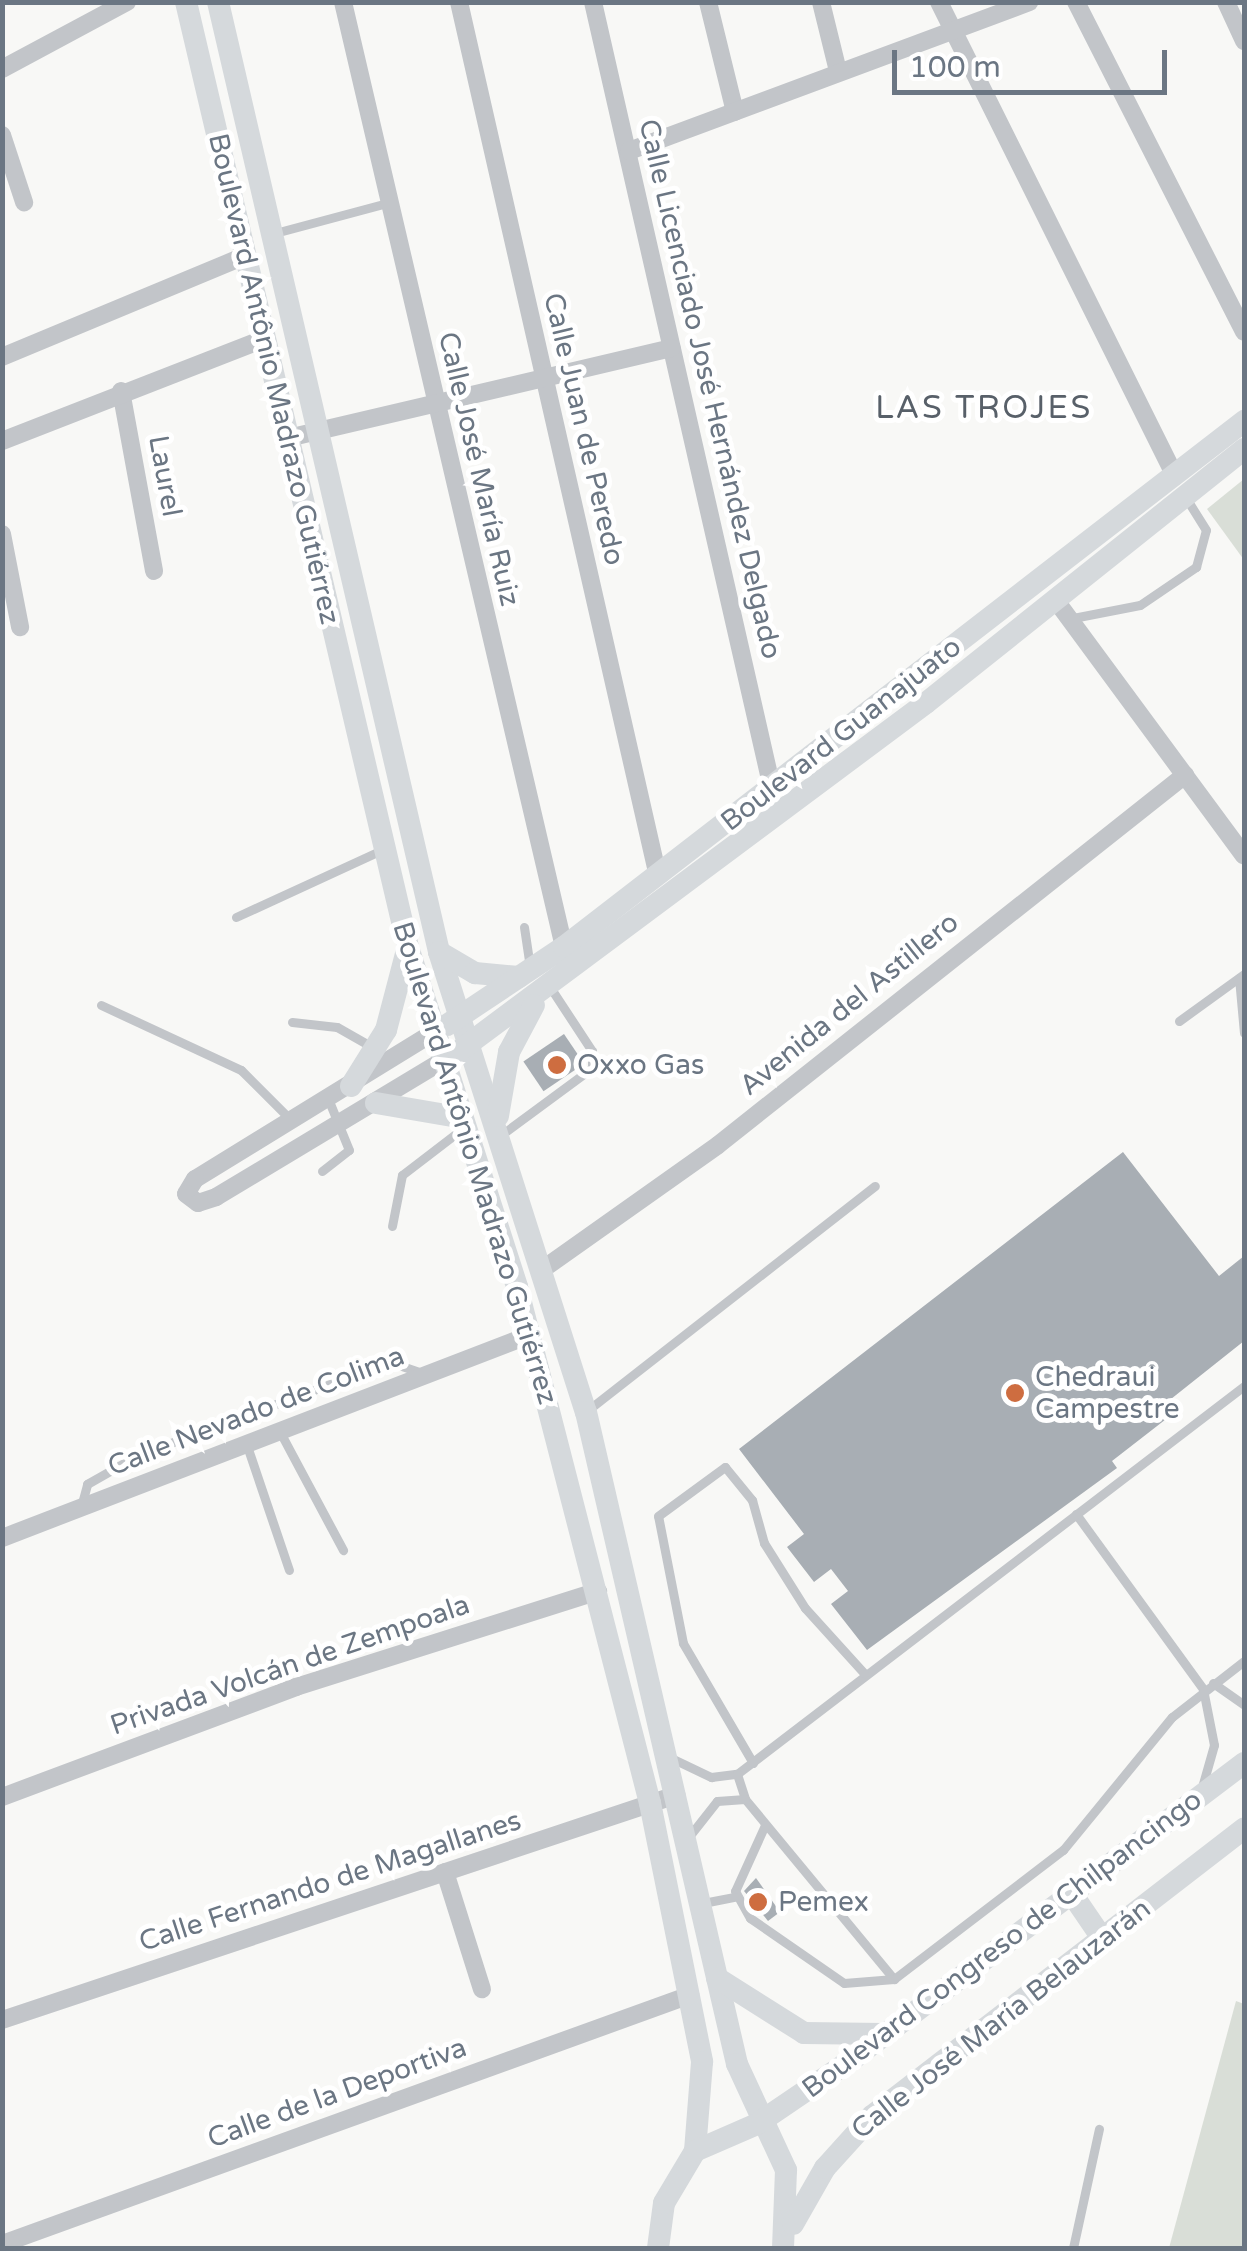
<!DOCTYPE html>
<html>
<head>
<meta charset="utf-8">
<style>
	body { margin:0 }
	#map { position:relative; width:1247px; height:2251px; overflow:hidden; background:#f8f8f6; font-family:"Varela Round",sans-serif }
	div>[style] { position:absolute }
	.green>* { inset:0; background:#d9ded7 }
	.building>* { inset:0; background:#a8aeb4; transform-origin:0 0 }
	.lane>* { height:9px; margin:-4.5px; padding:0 4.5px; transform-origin:4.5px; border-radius:4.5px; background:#c2c5c9 }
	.street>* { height:18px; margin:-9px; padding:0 9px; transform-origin:9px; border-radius:9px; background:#c2c5c9 }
	.secondary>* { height:22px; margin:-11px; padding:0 11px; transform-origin:11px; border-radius:11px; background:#d5d9dc }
	.dots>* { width:28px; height:28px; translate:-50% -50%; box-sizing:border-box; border:5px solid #fff; border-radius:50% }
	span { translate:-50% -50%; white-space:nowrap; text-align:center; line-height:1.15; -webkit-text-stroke:10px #fff; paint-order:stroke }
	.street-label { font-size:28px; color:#6b7683 }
	.poi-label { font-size:28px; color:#6b7683 }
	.left { translate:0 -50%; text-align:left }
	.quarter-label { font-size:32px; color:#586069; letter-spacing:2.5px }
	.frame { position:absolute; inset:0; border:5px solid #6b7683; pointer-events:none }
	.scale { position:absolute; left:892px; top:50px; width:275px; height:45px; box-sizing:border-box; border:5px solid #6b7683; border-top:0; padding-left:12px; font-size:30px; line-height:35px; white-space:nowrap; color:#6b7683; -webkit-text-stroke:8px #fff; paint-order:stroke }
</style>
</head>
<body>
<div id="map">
	<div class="green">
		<i style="clip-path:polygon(1244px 479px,1244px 560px,1207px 509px)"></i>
		<i style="clip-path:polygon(1236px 2001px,1244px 2004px,1244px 2248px,1169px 2248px)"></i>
	</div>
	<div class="building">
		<i style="left:564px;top:1034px;width:36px;height:49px;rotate:56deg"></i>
		<i style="clip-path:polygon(1123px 1152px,1219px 1276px,1244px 1256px,1244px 1341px,1171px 1399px,1179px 1409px,1112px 1461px,1117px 1468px,867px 1650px,831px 1604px,848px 1591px,831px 1569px,814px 1582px,787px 1547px,804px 1534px,739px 1449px)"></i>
		<i style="clip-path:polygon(756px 1878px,780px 1912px,768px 1921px,744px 1891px)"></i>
	</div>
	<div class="lane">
		<i style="left:275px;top:233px;width:116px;rotate:-15deg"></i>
		<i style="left:1073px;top:618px;width:68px;rotate:-11deg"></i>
		<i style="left:1140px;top:605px;width:68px;rotate:-34.2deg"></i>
		<i style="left:1196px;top:567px;width:38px;rotate:-75deg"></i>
		<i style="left:1206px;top:530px;width:36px;rotate:-122deg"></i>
		<i style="left:236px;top:917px;width:161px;rotate:-24.7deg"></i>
		<i style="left:524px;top:927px;width:40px;rotate:81.5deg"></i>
		<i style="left:1239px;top:978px;width:55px;rotate:84.8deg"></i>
		<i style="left:101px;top:1005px;width:154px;rotate:24.9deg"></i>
		<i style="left:241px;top:1070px;width:74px;rotate:45deg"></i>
		<i style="left:1179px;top:1021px;width:80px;rotate:-35.9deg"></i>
		<i style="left:292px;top:1022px;width:45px;rotate:6.3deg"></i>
		<i style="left:337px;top:1027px;width:43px;rotate:29.6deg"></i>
		<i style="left:501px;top:1135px;width:113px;rotate:-36.4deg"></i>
		<i style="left:592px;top:1068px;width:17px;rotate:-90deg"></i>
		<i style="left:592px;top:1051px;width:77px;rotate:-123.3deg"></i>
		<i style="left:322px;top:1171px;width:34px;rotate:-38deg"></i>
		<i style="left:349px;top:1150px;width:53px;rotate:-112.2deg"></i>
		<i style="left:392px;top:1226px;width:52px;rotate:-78.9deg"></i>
		<i style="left:402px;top:1175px;width:76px;rotate:-37.5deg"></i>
		<i style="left:588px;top:1410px;width:364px;rotate:-38deg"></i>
		<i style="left:280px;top:1432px;width:134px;rotate:61.9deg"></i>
		<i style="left:246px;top:1443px;width:134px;rotate:71.3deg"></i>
		<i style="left:81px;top:1507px;width:24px;rotate:-75deg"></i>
		<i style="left:87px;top:1484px;width:59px;rotate:-29.6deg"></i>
		<i style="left:138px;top:1455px;width:269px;rotate:-20.3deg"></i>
		<i style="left:390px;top:1362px;width:34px;rotate:19deg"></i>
		<i style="left:1076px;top:1514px;width:216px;rotate:54deg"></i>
		<i style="left:1203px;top:1689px;width:57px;rotate:78.9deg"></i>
		<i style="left:1214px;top:1745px;width:44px;rotate:105.9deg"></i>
		<i style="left:1213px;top:1683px;width:38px;rotate:35deg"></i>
		<i style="left:669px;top:1757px;width:47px;rotate:25.5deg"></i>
		<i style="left:711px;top:1777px;width:26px;rotate:-7deg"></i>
		<i style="left:737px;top:1774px;width:638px;rotate:-37.43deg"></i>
		<i style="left:753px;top:1763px;width:139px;rotate:-120.3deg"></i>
		<i style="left:683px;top:1643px;width:129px;rotate:-101.1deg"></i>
		<i style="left:658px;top:1516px;width:83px;rotate:-36.2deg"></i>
		<i style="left:725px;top:1467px;width:43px;rotate:50.7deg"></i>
		<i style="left:752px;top:1500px;width:45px;rotate:74.4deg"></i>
		<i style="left:764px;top:1543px;width:77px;rotate:57.8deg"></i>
		<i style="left:805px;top:1608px;width:88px;rotate:47.8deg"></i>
		<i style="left:737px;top:1774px;width:26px;rotate:72deg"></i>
		<i style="left:745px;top:1799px;width:234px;rotate:50.4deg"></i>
		<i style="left:894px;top:1979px;width:213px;rotate:-37.4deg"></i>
		<i style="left:1063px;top:1850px;width:172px;rotate:-50.7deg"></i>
		<i style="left:1172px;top:1717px;width:91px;rotate:-37.9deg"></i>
		<i style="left:765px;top:1825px;width:72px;rotate:114.4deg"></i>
		<i style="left:735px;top:1891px;width:31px;rotate:61deg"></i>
		<i style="left:750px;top:1918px;width:114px;rotate:34.7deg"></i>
		<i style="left:844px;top:1983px;width:50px;rotate:-4.6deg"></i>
		<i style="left:691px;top:1834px;width:42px;rotate:-51.8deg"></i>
		<i style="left:717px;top:1801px;width:28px;rotate:-4deg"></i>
		<i style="left:703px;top:1903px;width:32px;rotate:-11deg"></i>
		<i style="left:1073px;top:2248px;width:122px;rotate:-77.7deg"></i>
	</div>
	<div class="street">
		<i style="left:343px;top:2px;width:970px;rotate:76.84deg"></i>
		<i style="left:459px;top:2px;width:888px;rotate:77.18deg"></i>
		<i style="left:593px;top:2px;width:806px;rotate:77.17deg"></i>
		<i style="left:708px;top:2px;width:113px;rotate:76.2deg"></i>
		<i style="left:821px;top:2px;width:71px;rotate:76.2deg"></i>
		<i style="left:939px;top:2px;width:530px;rotate:63.53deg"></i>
		<i style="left:1076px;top:2px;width:370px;rotate:63deg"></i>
		<i style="left:1226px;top:2px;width:43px;rotate:65.2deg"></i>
		<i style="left:2px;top:69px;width:142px;rotate:-28.2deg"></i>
		<i style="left:2px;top:135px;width:71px;rotate:71.8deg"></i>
		<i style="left:629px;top:151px;width:427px;rotate:-20.4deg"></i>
		<i style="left:2px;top:357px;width:263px;rotate:-22.6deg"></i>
		<i style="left:121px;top:391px;width:183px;rotate:79.6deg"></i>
		<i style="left:288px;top:438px;width:394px;rotate:-13.2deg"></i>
		<i style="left:2px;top:441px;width:280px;rotate:-21.3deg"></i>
		<i style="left:2px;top:534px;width:95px;rotate:79deg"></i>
		<i style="left:1057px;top:602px;width:315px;rotate:53.6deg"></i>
		<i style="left:431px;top:1034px;width:277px;rotate:148.4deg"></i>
		<i style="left:195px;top:1179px;width:17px;rotate:121deg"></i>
		<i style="left:186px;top:1194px;width:15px;rotate:37deg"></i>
		<i style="left:198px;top:1203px;width:19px;rotate:-18deg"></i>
		<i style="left:216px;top:1197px;width:262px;rotate:-31deg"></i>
		<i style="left:543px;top:1269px;width:214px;rotate:-35.3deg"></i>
		<i style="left:718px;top:1145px;width:596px;rotate:-38.39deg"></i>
		<i style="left:2px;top:1538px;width:566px;rotate:-21.03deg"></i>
		<i style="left:2px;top:1797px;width:314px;rotate:-20.5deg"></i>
		<i style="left:296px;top:1687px;width:317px;rotate:-17.6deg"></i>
		<i style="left:445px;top:1872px;width:123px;rotate:72.5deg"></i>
		<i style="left:2px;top:2020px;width:711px;rotate:-18.46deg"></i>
		<i style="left:2px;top:2244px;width:732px;rotate:-19.9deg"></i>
	</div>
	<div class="secondary">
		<i style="left:186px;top:2px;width:971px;rotate:76.78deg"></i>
		<i style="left:408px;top:947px;width:357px;rotate:72.2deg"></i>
		<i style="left:517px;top:1287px;width:533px;rotate:75.55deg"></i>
		<i style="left:650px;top:1803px;width:264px;rotate:78.6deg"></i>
		<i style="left:702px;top:2062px;width:89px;rotate:94.5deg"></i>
		<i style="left:218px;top:2px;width:975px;rotate:76.9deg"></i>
		<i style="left:439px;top:952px;width:483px;rotate:72.3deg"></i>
		<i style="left:586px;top:1412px;width:669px;rotate:76.96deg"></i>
		<i style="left:737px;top:2064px;width:117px;rotate:65.2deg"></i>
		<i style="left:786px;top:2170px;width:78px;rotate:92.2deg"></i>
		<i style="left:439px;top:952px;width:42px;rotate:30.3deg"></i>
		<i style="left:475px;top:973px;width:44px;rotate:5.2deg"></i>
		<i style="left:447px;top:1025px;width:141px;rotate:-33.7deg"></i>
		<i style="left:564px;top:947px;width:860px;rotate:-37.72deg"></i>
		<i style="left:459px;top:1051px;width:582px;rotate:-36.69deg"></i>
		<i style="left:926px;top:703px;width:407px;rotate:-38.6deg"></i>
		<i style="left:351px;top:1086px;width:66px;rotate:-58deg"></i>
		<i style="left:386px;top:1030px;width:83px;rotate:-75.3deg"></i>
		<i style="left:376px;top:1103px;width:83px;rotate:9.7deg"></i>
		<i style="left:498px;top:1116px;width:65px;rotate:-80.2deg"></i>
		<i style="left:509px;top:1052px;width:53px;rotate:-62deg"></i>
		<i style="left:1072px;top:1894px;width:53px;rotate:55.7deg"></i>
		<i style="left:717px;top:1978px;width:103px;rotate:32.3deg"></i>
		<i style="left:804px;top:2033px;width:79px;rotate:0.7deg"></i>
		<i style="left:793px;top:2224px;width:64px;rotate:-60.3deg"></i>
		<i style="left:825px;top:2168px;width:70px;rotate:-47.9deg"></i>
		<i style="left:872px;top:2116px;width:470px;rotate:-37.7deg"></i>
		<i style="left:658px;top:2248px;width:45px;rotate:-82.4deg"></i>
		<i style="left:664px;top:2203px;width:61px;rotate:-59.2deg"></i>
		<i style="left:695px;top:2151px;width:68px;rotate:-23.5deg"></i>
		<i style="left:757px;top:2124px;width:117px;rotate:-34.2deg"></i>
		<i style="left:854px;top:2058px;width:489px;rotate:-37.1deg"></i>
	</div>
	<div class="dots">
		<i style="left:557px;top:1065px;background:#ce6d40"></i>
		<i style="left:1015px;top:1393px;background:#ce6d40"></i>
		<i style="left:758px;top:1902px;background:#ce6d40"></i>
	</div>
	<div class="street-label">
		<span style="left:274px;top:379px;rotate:77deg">Boulevard Antônio Madrazo Gutiérrez</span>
		<span style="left:710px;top:389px;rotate:77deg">Calle Licenciado José Hernández Delgado</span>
		<span style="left:584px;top:429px;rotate:77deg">Calle Juan de Peredo</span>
		<span style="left:479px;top:469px;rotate:77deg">Calle José María Ruiz</span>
		<span style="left:165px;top:476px;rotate:80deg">Laurel</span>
		<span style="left:841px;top:734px;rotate:-38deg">Boulevard Guanajuato</span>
		<span style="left:849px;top:1004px;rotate:-39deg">Avenida del Astillero</span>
		<span style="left:475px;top:1163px;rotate:73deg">Boulevard Antônio Madrazo Gutiérrez</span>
		<span style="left:256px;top:1411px;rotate:-21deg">Calle Nevado de Colima</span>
		<span style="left:290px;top:1665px;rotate:-19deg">Privada Volcán de Zempoala</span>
		<span style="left:330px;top:1881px;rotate:-18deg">Calle Fernando de Magallanes</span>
		<span style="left:1002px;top:1944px;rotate:-37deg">Boulevard Congreso de Chilpancingo</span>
		<span style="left:1001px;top:2019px;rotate:-38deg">Calle José María Belauzarán</span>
		<span style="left:337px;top:2093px;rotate:-20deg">Calle de la Deportiva</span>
	</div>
	<div class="poi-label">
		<span class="left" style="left:577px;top:1065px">Oxxo Gas</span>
		<span class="left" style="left:1035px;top:1393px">Chedraui<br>Campestre</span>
		<span class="left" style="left:778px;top:1902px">Pemex</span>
	</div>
	<div class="quarter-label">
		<span style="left:984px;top:408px">LAS TROJES</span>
	</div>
	<div class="frame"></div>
	<div class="scale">100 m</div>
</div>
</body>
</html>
